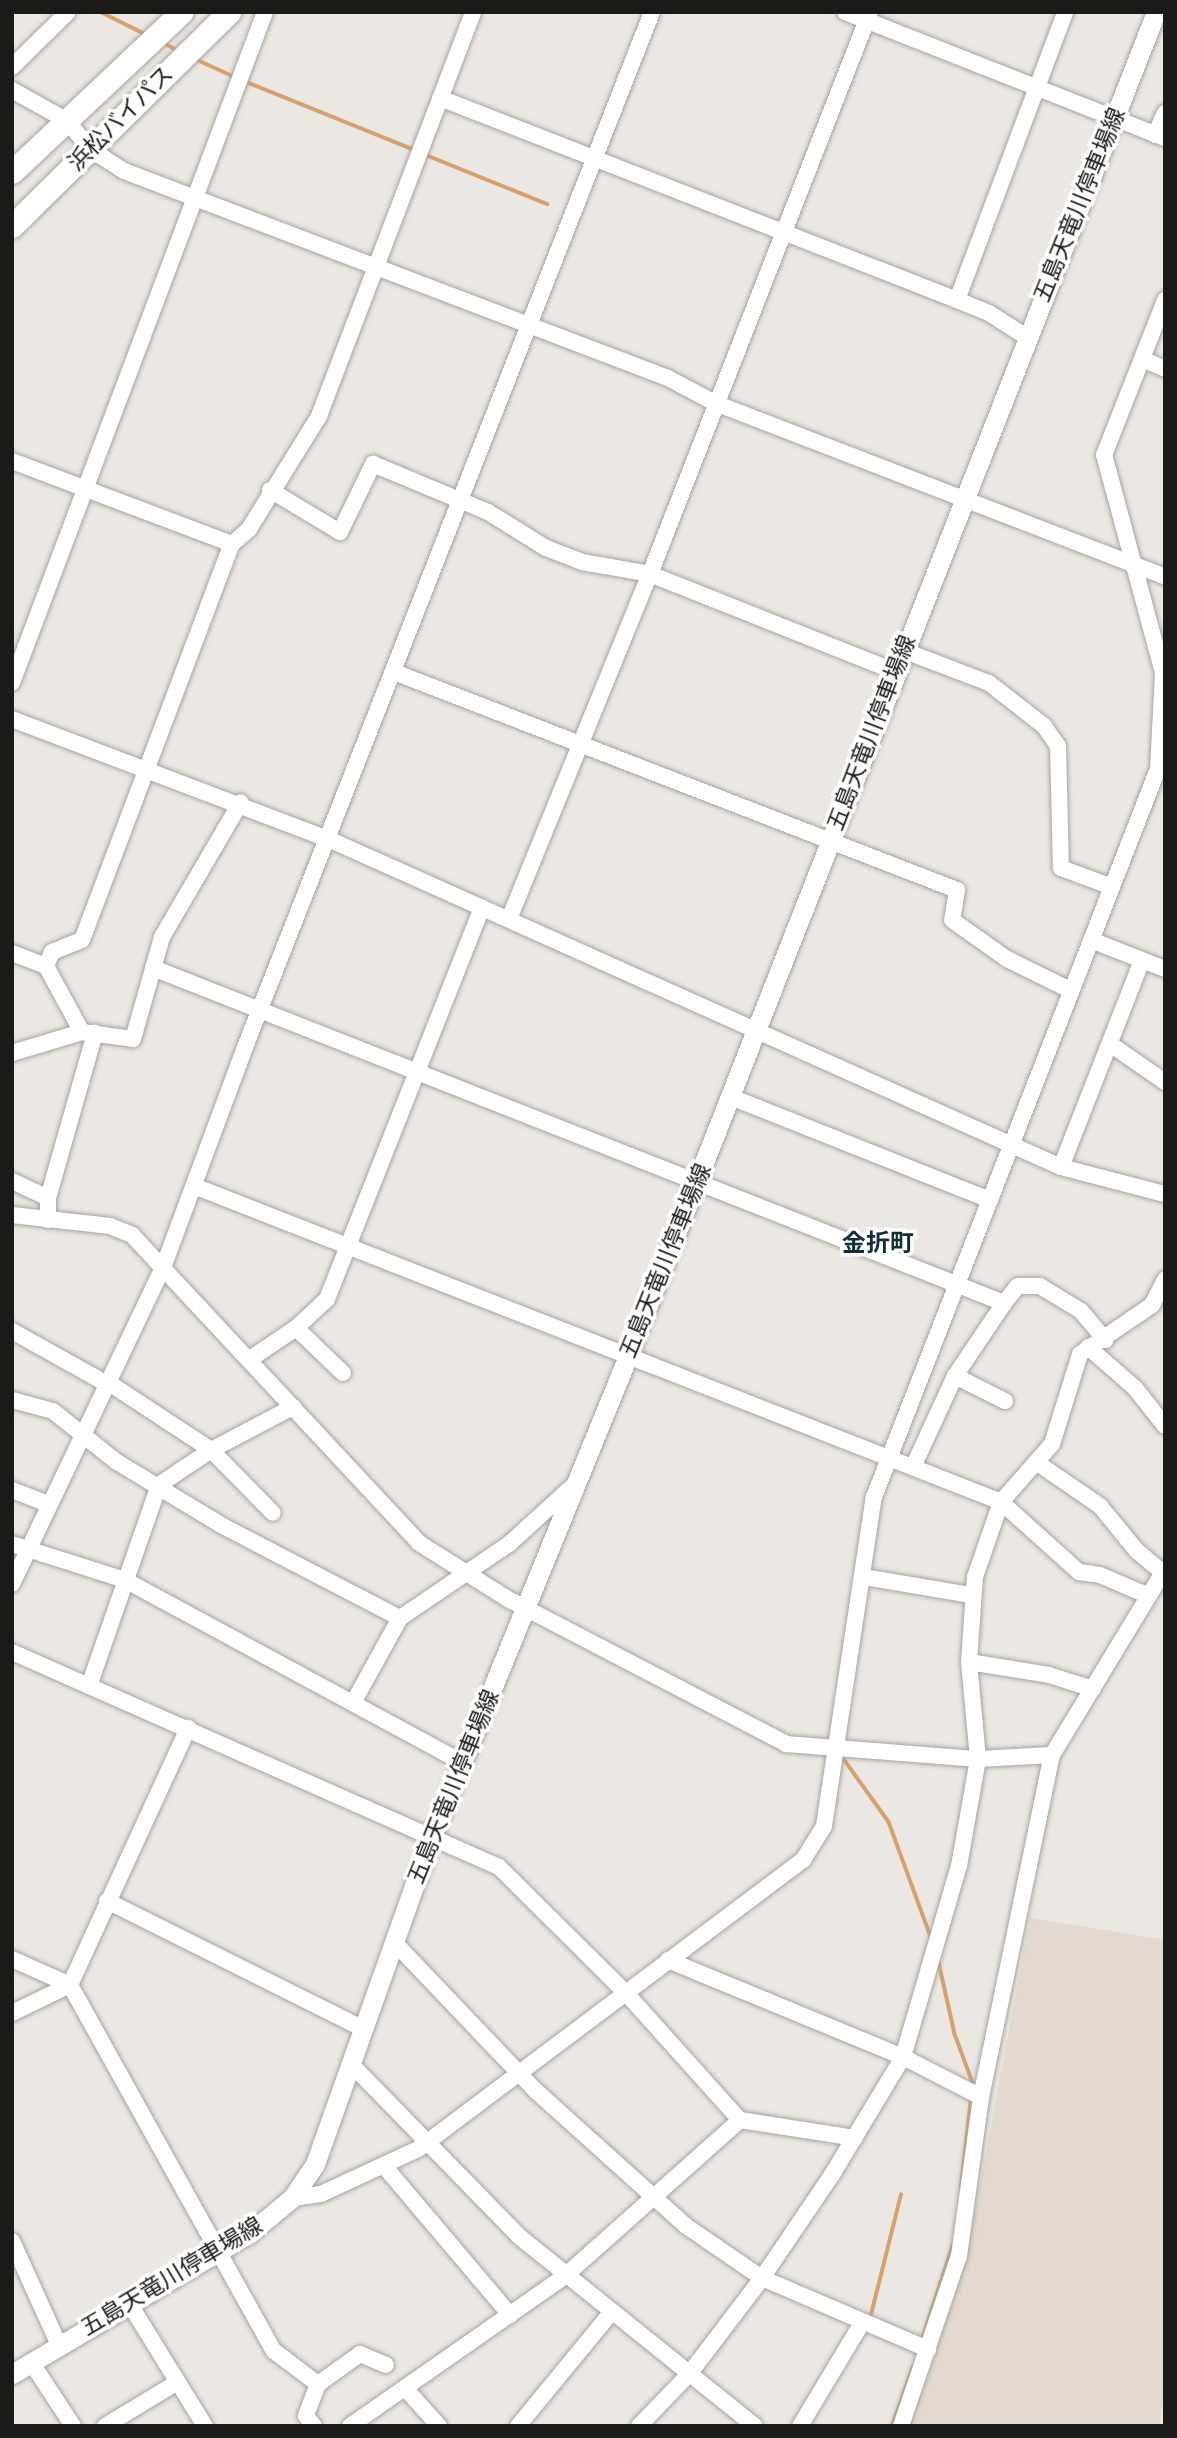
<!DOCTYPE html>
<html>
<head>
<meta charset="utf-8">
<style>
	body { margin:0 }
	#map { position:relative; width:1177px; height:2438px; overflow:hidden; background:#ebe7e3; font-family:"Times New Roman","Noto Sans JP",serif }
	div>[style] { position:absolute }
	.built>* { inset:0; background:#e4d9d0 }
	.stream>* { height:3.5px; margin:-1.75px; padding:0 1.75px; transform-origin:1.75px; border-radius:1.75px; background:#d7a16d }
	.roads { filter:drop-shadow(0 0 2px #a7a39f) drop-shadow(0 0 2px #a7a39f) }
	.minor>* { height:16px; margin:-8px; padding:0 8px; transform-origin:8px; border-radius:8px; background:#fff }
	.major>* { height:19px; margin:-9.5px; padding:0 9.5px; transform-origin:9.5px; border-radius:9.5px; background:#fff }
	.highway>* { height:23px; margin:-11.5px; padding:0 11.5px; transform-origin:11.5px; border-radius:11.5px; background:#fff }
	span { translate:-50% -50%; white-space:nowrap; text-align:center; line-height:1.15; -webkit-text-stroke:7px #fff; paint-order:stroke }
	.street-label { font-size:23px; color:#1c1a19 }
	.neighbourhood-label { font-size:24px; color:#112f39; font-weight:700 }
	.frame { position:absolute; inset:0; border:14px solid #1c1a19; pointer-events:none }
</style>
</head>
<body>
<div id="map">
	<div class="built">
		<i style="clip-path:polygon(1030px 1918px,1165px 1940px,1165px 2389px,1159px 2426px,903px 2426px,927px 2380px,966px 2259px)"></i>
	</div>
	<div class="stream">
		<i style="left:101px;top:12px;width:49px;rotate:26.6deg"></i>
		<i style="left:162px;top:42px;width:17px;rotate:28deg"></i>
		<i style="left:193px;top:58px;width:48px;rotate:24.4deg"></i>
		<i style="left:244px;top:81px;width:184px;rotate:22deg"></i>
		<i style="left:426px;top:155px;width:131px;rotate:22deg"></i>
		<i style="left:841px;top:1755px;width:82px;rotate:54.4deg"></i>
		<i style="left:889px;top:1822px;width:122px;rotate:69.9deg"></i>
		<i style="left:938px;top:1958px;width:78px;rotate:77.4deg"></i>
		<i style="left:955px;top:2034px;width:52px;rotate:69.8deg"></i>
		<i style="left:961px;top:2188px;width:90px;rotate:-83.6deg"></i>
		<i style="left:870px;top:2319px;width:128px;rotate:-76deg"></i>
		<i style="left:922px;top:2340px;width:101px;rotate:-72.1deg"></i>
		<i style="left:892px;top:2426px;width:63px;rotate:-70.4deg"></i>
	</div>
	<div class="roads">
		<div class="minor">
			<i style="left:845px;top:12px;width:344px;rotate:21.5deg"></i>
			<i style="left:12px;top:67px;width:78px;rotate:-44.5deg"></i>
			<i style="left:12px;top:90px;width:62px;rotate:29.1deg"></i>
			<i style="left:66px;top:120px;width:38px;rotate:50deg"></i>
			<i style="left:90px;top:149px;width:40px;rotate:32.9deg"></i>
			<i style="left:124px;top:171px;width:582px;rotate:20.83deg"></i>
			<i style="left:668px;top:378px;width:53px;rotate:28deg"></i>
			<i style="left:715px;top:403px;width:482px;rotate:21.1deg"></i>
			<i style="left:440px;top:98px;width:555px;rotate:21.34deg"></i>
			<i style="left:957px;top:300px;width:35px;rotate:22deg"></i>
			<i style="left:989px;top:313px;width:46px;rotate:32.7deg"></i>
			<i style="left:1155px;top:135px;width:24px;rotate:-66deg"></i>
			<i style="left:957px;top:300px;width:308px;rotate:-69.4deg"></i>
			<i style="left:1142px;top:359px;width:25px;rotate:23deg"></i>
			<i style="left:12px;top:461px;width:235px;rotate:20.7deg"></i>
			<i style="left:270px;top:490px;width:82px;rotate:31deg"></i>
			<i style="left:340px;top:532px;width:76px;rotate:-64.1deg"></i>
			<i style="left:373px;top:464px;width:125px;rotate:22.7deg"></i>
			<i style="left:488px;top:512px;width:68px;rotate:31.8deg"></i>
			<i style="left:546px;top:548px;width:39px;rotate:21deg"></i>
			<i style="left:582px;top:562px;width:69px;rotate:10deg"></i>
			<i style="left:650px;top:574px;width:265px;rotate:21.7deg"></i>
			<i style="left:905px;top:651px;width:90px;rotate:20.9deg"></i>
			<i style="left:989px;top:683px;width:70px;rotate:38deg"></i>
			<i style="left:1044px;top:726px;width:24px;rotate:55deg"></i>
			<i style="left:1058px;top:746px;width:122px;rotate:88.6deg"></i>
			<i style="left:1061px;top:868px;width:54px;rotate:20.4deg"></i>
			<i style="left:394px;top:672px;width:604px;rotate:21.17deg"></i>
			<i style="left:957px;top:890px;width:30px;rotate:99deg"></i>
			<i style="left:952px;top:920px;width:67px;rotate:35.3deg"></i>
			<i style="left:1007px;top:959px;width:72px;rotate:26.2deg"></i>
			<i style="left:12px;top:683px;width:717px;rotate:-69.34deg"></i>
			<i style="left:12px;top:719px;width:336px;rotate:20.8deg"></i>
			<i style="left:326px;top:838px;width:805px;rotate:24.11deg"></i>
			<i style="left:1061px;top:1167px;width:107px;rotate:14.6deg"></i>
			<i style="left:509px;top:919px;width:373px;rotate:-67.8deg"></i>
			<i style="left:650px;top:574px;width:604px;rotate:-68.62deg"></i>
			<i style="left:1091px;top:940px;width:79px;rotate:21.4deg"></i>
			<i style="left:12px;top:953px;width:36px;rotate:21deg"></i>
			<i style="left:46px;top:966px;width:75px;rotate:61.4deg"></i>
			<i style="left:46px;top:966px;width:15px;rotate:-67deg"></i>
			<i style="left:52px;top:952px;width:32px;rotate:-22deg"></i>
			<i style="left:82px;top:940px;width:423px;rotate:-69.3deg"></i>
			<i style="left:232px;top:544px;width:23px;rotate:-41deg"></i>
			<i style="left:249px;top:529px;width:133px;rotate:-58.2deg"></i>
			<i style="left:319px;top:416px;width:432px;rotate:-69.1deg"></i>
			<i style="left:153px;top:968px;width:915px;rotate:21.49deg"></i>
			<i style="left:1004px;top:1303px;width:22px;rotate:-51deg"></i>
			<i style="left:1018px;top:1286px;width:22px"></i>
			<i style="left:1040px;top:1286px;width:48px;rotate:31.4deg"></i>
			<i style="left:1081px;top:1311px;width:38px;rotate:50deg"></i>
			<i style="left:1110px;top:1044px;width:67px;rotate:34.6deg"></i>
			<i style="left:12px;top:1053px;width:73px;rotate:-16.7deg"></i>
			<i style="left:82px;top:1032px;width:51px;rotate:7.8deg"></i>
			<i style="left:133px;top:1039px;width:106px;rotate:-74.1deg"></i>
			<i style="left:162px;top:937px;width:156px;rotate:-59.7deg"></i>
			<i style="left:731px;top:1097px;width:279px;rotate:21.7deg"></i>
			<i style="left:1061px;top:1167px;width:222px;rotate:-68.6deg"></i>
			<i style="left:12px;top:1181px;width:40px;rotate:25deg"></i>
			<i style="left:194px;top:1186px;width:867px;rotate:21.38deg"></i>
			<i style="left:1001px;top:1502px;width:105px;rotate:41.9deg"></i>
			<i style="left:1079px;top:1572px;width:21px;rotate:8deg"></i>
			<i style="left:1100px;top:1575px;width:53px;rotate:23.2deg"></i>
			<i style="left:12px;top:1215px;width:99px;rotate:6.4deg"></i>
			<i style="left:110px;top:1226px;width:24px;rotate:22deg"></i>
			<i style="left:132px;top:1235px;width:421px;rotate:47deg"></i>
			<i style="left:419px;top:1543px;width:105px;rotate:32.2deg"></i>
			<i style="left:508px;top:1599px;width:314px;rotate:27.5deg"></i>
			<i style="left:786px;top:1744px;width:193px;rotate:4.5deg"></i>
			<i style="left:978px;top:1759px;width:74px;rotate:-3.1deg"></i>
			<i style="left:48px;top:1220px;width:22px;rotate:-90deg"></i>
			<i style="left:48px;top:1198px;width:172px;rotate:-74.1deg"></i>
			<i style="left:296px;top:1328px;width:65px;rotate:43.8deg"></i>
			<i style="left:12px;top:1331px;width:107px;rotate:29.2deg"></i>
			<i style="left:1088px;top:1347px;width:62px;rotate:41.1deg"></i>
			<i style="left:1135px;top:1388px;width:48px;rotate:51.7deg"></i>
			<i style="left:250px;top:1359px;width:55px;rotate:-34deg"></i>
			<i style="left:296px;top:1328px;width:42px;rotate:-43.1deg"></i>
			<i style="left:327px;top:1299px;width:421px;rotate:-68.4deg"></i>
			<i style="left:955px;top:1376px;width:56px;rotate:26.6deg"></i>
			<i style="left:106px;top:1381px;width:126px;rotate:33.3deg"></i>
			<i style="left:211px;top:1450px;width:88px;rotate:45.5deg"></i>
			<i style="left:12px;top:1400px;width:42px;rotate:15deg"></i>
			<i style="left:53px;top:1411px;width:82px;rotate:38.6deg"></i>
			<i style="left:117px;top:1462px;width:122px;rotate:31.2deg"></i>
			<i style="left:221px;top:1525px;width:202px;rotate:27.5deg"></i>
			<i style="left:1036px;top:1462px;width:78px;rotate:34.5deg"></i>
			<i style="left:1100px;top:1506px;width:58px;rotate:50.6deg"></i>
			<i style="left:1137px;top:1551px;width:34px;rotate:40deg"></i>
			<i style="left:913px;top:1467px;width:100px;rotate:-65.2deg"></i>
			<i style="left:955px;top:1376px;width:88px;rotate:-56.1deg"></i>
			<i style="left:12px;top:1490px;width:39px;rotate:21deg"></i>
			<i style="left:12px;top:1544px;width:119px;rotate:17.7deg"></i>
			<i style="left:125px;top:1580px;width:383px;rotate:28.4deg"></i>
			<i style="left:864px;top:1577px;width:108px;rotate:9.6deg"></i>
			<i style="left:12px;top:1584px;width:353px;rotate:-64.5deg"></i>
			<i style="left:164px;top:1265px;width:233px;rotate:-69.6deg"></i>
			<i style="left:245px;top:1047px;width:1112px;rotate:-68.53deg"></i>
			<i style="left:12px;top:1652px;width:532px;rotate:23.82deg"></i>
			<i style="left:499px;top:1867px;width:177px;rotate:44.8deg"></i>
			<i style="left:625px;top:1992px;width:172px;rotate:48.1deg"></i>
			<i style="left:740px;top:2120px;width:116px;rotate:8.9deg"></i>
			<i style="left:969px;top:1662px;width:81px;rotate:9.2deg"></i>
			<i style="left:1049px;top:1675px;width:46px;rotate:17.7deg"></i>
			<i style="left:89px;top:1686px;width:213px;rotate:-70.8deg"></i>
			<i style="left:159px;top:1485px;width:63px;rotate:-33.9deg"></i>
			<i style="left:211px;top:1450px;width:93px;rotate:-27.7deg"></i>
			<i style="left:353px;top:1703px;width:97px;rotate:-61.1deg"></i>
			<i style="left:400px;top:1618px;width:132px;rotate:-34.2deg"></i>
			<i style="left:509px;top:1544px;width:91px;rotate:-42.3deg"></i>
			<i style="left:107px;top:1901px;width:285px;rotate:26.5deg"></i>
			<i style="left:394px;top:1942px;width:206px;rotate:46.4deg"></i>
			<i style="left:536px;top:2091px;width:202px;rotate:42deg"></i>
			<i style="left:686px;top:2226px;width:92px;rotate:34.4deg"></i>
			<i style="left:762px;top:2278px;width:181px;rotate:23.2deg"></i>
			<i style="left:12px;top:1959px;width:64px;rotate:24.1deg"></i>
			<i style="left:70px;top:1985px;width:419px;rotate:60.9deg"></i>
			<i style="left:274px;top:2351px;width:55px;rotate:36.9deg"></i>
			<i style="left:318px;top:2384px;width:34px;rotate:111deg"></i>
			<i style="left:306px;top:2416px;width:13px;rotate:51deg"></i>
			<i style="left:668px;top:1960px;width:254px;rotate:22.4deg"></i>
			<i style="left:903px;top:2057px;width:88px;rotate:27.1deg"></i>
			<i style="left:12px;top:2013px;width:64px;rotate:-25.8deg"></i>
			<i style="left:70px;top:1985px;width:283px;rotate:-65.3deg"></i>
			<i style="left:350px;top:2063px;width:245px;rotate:45.7deg"></i>
			<i style="left:521px;top:2238px;width:300px;rotate:38.8deg"></i>
			<i style="left:385px;top:2167px;width:194px;rotate:49.8deg"></i>
			<i style="left:292px;top:2198px;width:29px;rotate:-8deg"></i>
			<i style="left:321px;top:2194px;width:107px;rotate:-24.9deg"></i>
			<i style="left:418px;top:2149px;width:481px;rotate:-36.9deg"></i>
			<i style="left:803px;top:1860px;width:40px;rotate:-58deg"></i>
			<i style="left:824px;top:1826px;width:333px;rotate:-81.4deg"></i>
			<i style="left:874px;top:1497px;width:781px;rotate:-68.69deg"></i>
			<i style="left:1158px;top:769px;width:96px;rotate:-87deg"></i>
			<i style="left:1163px;top:673px;width:226px;rotate:-105.1deg"></i>
			<i style="left:1104px;top:455px;width:167px;rotate:-68.5deg"></i>
			<i style="left:12px;top:2241px;width:114px;rotate:65.7deg"></i>
			<i style="left:129px;top:2303px;width:145px;rotate:58.3deg"></i>
			<i style="left:31px;top:2362px;width:77px;rotate:56.7deg"></i>
			<i style="left:318px;top:2384px;width:52px;rotate:-35.5deg"></i>
			<i style="left:360px;top:2354px;width:28px;rotate:23deg"></i>
			<i style="left:405px;top:2388px;width:51px;rotate:48.2deg"></i>
			<i style="left:105px;top:2426px;width:83px;rotate:-31.2deg"></i>
			<i style="left:350px;top:2426px;width:262px;rotate:-34.9deg"></i>
			<i style="left:565px;top:2276px;width:234px;rotate:-41.7deg"></i>
			<i style="left:518px;top:2426px;width:145px;rotate:-50.6deg"></i>
			<i style="left:639px;top:2426px;width:74px;rotate:-46.1deg"></i>
			<i style="left:690px;top:2373px;width:119px;rotate:-52.8deg"></i>
			<i style="left:762px;top:2278px;width:127px;rotate:-55.9deg"></i>
			<i style="left:833px;top:2173px;width:135px;rotate:-58.9deg"></i>
			<i style="left:903px;top:2057px;width:199px;rotate:-73.7deg"></i>
			<i style="left:959px;top:1866px;width:109px;rotate:-79.9deg"></i>
			<i style="left:978px;top:1759px;width:97px;rotate:-95.3deg"></i>
			<i style="left:969px;top:1662px;width:85px;rotate:-86deg"></i>
			<i style="left:975px;top:1577px;width:79px;rotate:-70.9deg"></i>
			<i style="left:1001px;top:1502px;width:77px;rotate:-48.7deg"></i>
			<i style="left:1052px;top:1444px;width:94px;rotate:-72.7deg"></i>
			<i style="left:1080px;top:1354px;width:87px;rotate:-34.2deg"></i>
			<i style="left:1152px;top:1305px;width:29px;rotate:-63deg"></i>
			<i style="left:800px;top:2426px;width:120px;rotate:-59deg"></i>
			<i style="left:901px;top:2426px;width:180px;rotate:-71.2deg"></i>
			<i style="left:959px;top:2256px;width:161px;rotate:-82.1deg"></i>
			<i style="left:981px;top:2097px;width:349px;rotate:-78.3deg"></i>
			<i style="left:1052px;top:1755px;width:218px;rotate:-58.7deg"></i>
		</div>
		<div class="major">
			<i style="left:12px;top:2374px;width:278px;rotate:-30.7deg"></i>
			<i style="left:251px;top:2232px;width:53px;rotate:-39.7deg"></i>
			<i style="left:292px;top:2198px;width:41px;rotate:-55.9deg"></i>
			<i style="left:315px;top:2164px;width:348px;rotate:-70.4deg"></i>
			<i style="left:432px;top:1836px;width:518px;rotate:-67.79deg"></i>
			<i style="left:628px;top:1356px;width:1444px;rotate:-68.55deg"></i>
		</div>
		<div class="highway">
			<i style="left:12px;top:172px;width:233px;rotate:-43.3deg"></i>
			<i style="left:12px;top:226px;width:305px;rotate:-44.6deg"></i>
		</div>
	</div>
	<div class="street-label">
		<span style="left:121px;top:119px;rotate:-45deg">浜松バイパス</span>
		<span style="left:1080px;top:205px;rotate:-68deg">五島天竜川停車場線</span>
		<span style="left:872px;top:733px;rotate:-69deg">五島天竜川停車場線</span>
		<span style="left:666px;top:1261px;rotate:-68deg">五島天竜川停車場線</span>
		<span style="left:454px;top:1787px;rotate:-68deg">五島天竜川停車場線</span>
		<span style="left:172px;top:2277px;rotate:-31deg">五島天竜川停車場線</span>
	</div>
	<div class="neighbourhood-label">
		<span style="left:878px;top:1244px">金折町</span>
	</div>
	<div class="frame"></div>
</div>
</body>
</html>
